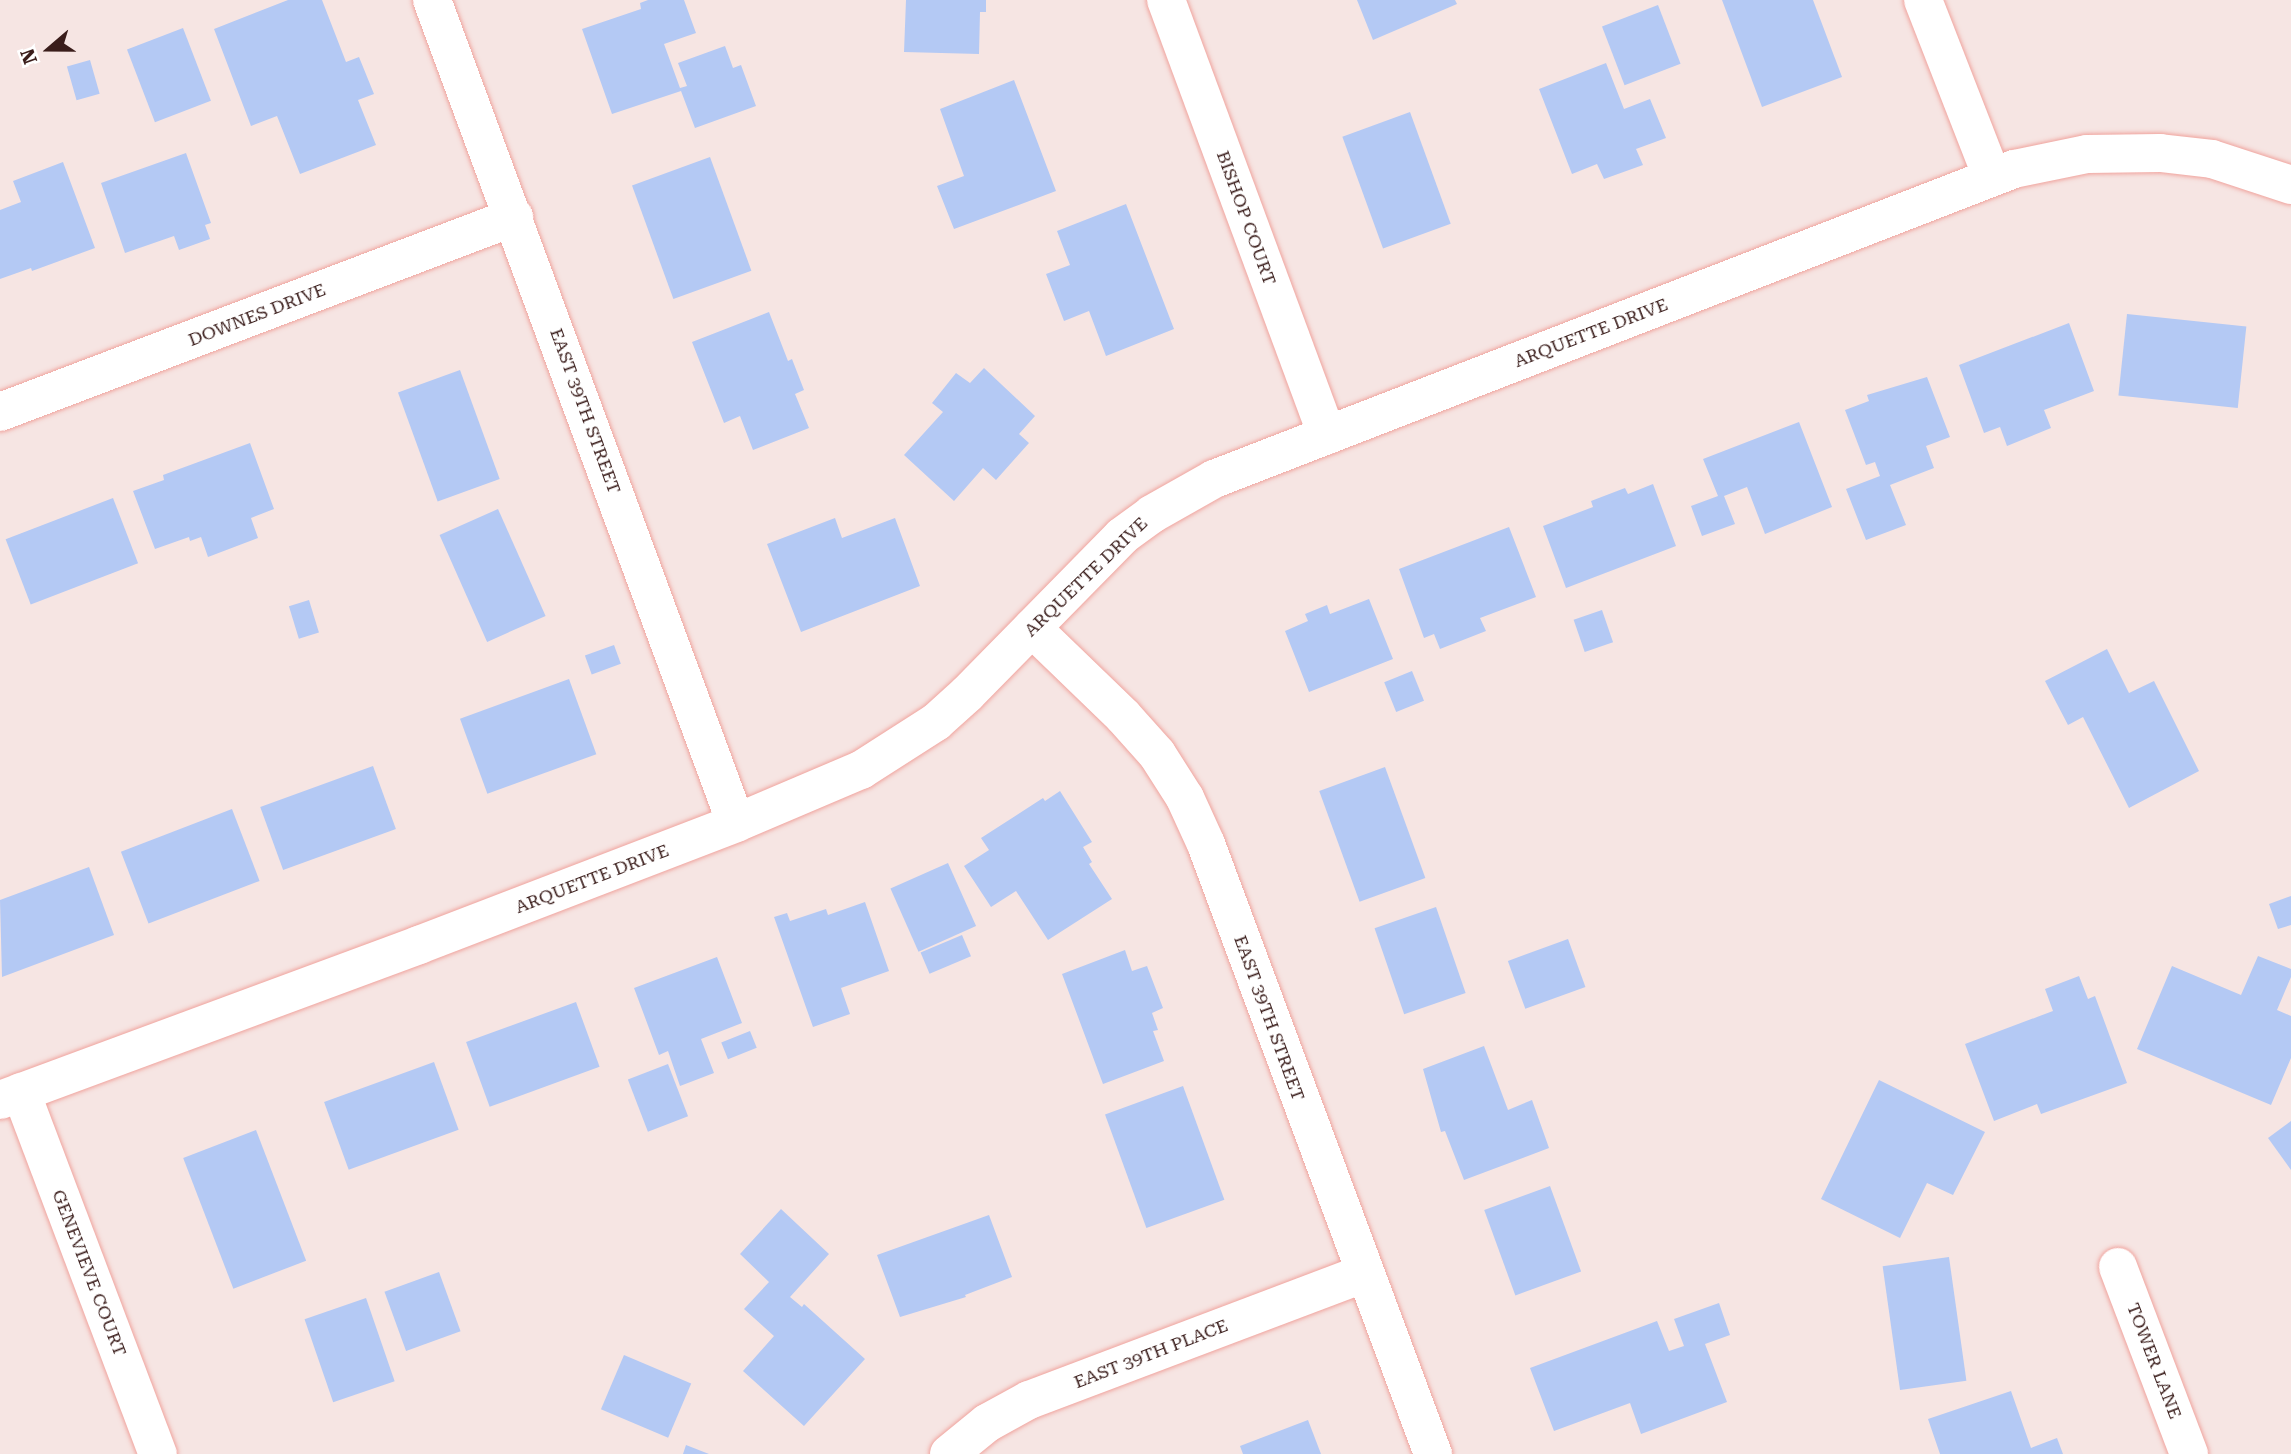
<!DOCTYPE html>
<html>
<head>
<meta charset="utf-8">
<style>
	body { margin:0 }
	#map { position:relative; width:2291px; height:1454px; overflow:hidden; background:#f6e5e3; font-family:"Roboto Serif",serif }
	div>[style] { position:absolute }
	.building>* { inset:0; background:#b4c9f4; transform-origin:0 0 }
	.roads { filter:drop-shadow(0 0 2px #f0a49e) drop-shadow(0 0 2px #f0a49e) }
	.street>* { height:38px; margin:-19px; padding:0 19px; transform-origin:19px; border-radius:19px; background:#fff }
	span { translate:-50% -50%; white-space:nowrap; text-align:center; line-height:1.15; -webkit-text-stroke:5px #fff; paint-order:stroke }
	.street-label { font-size:18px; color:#3a1d1b }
	.north { position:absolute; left:14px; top:14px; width:70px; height:70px; -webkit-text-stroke:5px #fff; paint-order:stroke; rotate:250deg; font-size:19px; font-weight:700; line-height:28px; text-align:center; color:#3a1d1b }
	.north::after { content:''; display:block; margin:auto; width:24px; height:32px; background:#3a1d1b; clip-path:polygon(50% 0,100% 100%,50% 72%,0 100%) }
</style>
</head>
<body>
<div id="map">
	<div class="building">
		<i style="clip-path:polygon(288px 0,322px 0,346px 62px,359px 57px,374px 94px,358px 100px,376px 145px,300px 174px,277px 116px,251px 126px,214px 29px)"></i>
		<i style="clip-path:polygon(648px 0,684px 0,696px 33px,664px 44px,680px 88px,687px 86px,678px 63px,725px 46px,733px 68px,741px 65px,756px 106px,695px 128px,681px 91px,612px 114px,582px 29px,641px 9px,640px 3px)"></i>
		<i style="clip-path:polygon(906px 0,986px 0,986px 12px,980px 12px,979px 54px,904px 52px)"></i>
		<i style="clip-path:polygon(1357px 0,1455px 0,1457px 4px,1373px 40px)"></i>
		<i style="clip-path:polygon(1722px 0,1813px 0,1842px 77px,1762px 107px)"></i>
		<i style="left:1658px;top:5px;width:63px;height:60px;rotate:69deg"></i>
		<i style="left:183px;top:28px;width:78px;height:60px;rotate:69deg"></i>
		<i style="left:90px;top:60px;width:35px;height:24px;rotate:74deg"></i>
		<i style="clip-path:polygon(1606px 63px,1624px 109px,1650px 99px,1666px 138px,1636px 149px,1643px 165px,1604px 179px,1597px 164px,1572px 174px,1539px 89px)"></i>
		<i style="clip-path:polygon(1014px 80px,1056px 191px,954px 229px,937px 186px,964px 176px,940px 109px)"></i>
		<i style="left:1410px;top:112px;width:119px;height:72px;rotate:70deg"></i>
		<i style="clip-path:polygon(186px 153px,211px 223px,205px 225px,210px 239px,179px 250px,174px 236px,125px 253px,101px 183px)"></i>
		<i style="left:710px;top:157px;width:121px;height:83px;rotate:70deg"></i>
		<i style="clip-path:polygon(63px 162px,95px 248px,32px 271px,31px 268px,0 279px,0 210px,21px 202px,13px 181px)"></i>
		<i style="clip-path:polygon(1126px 204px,1174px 329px,1106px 356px,1089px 311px,1064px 321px,1046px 274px,1070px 265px,1057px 231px)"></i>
		<i style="clip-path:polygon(769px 312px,788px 361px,792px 359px,804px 390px,795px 394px,809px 428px,753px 450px,740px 416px,724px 423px,692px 342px)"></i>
		<i style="left:2127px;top:314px;width:120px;height:82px;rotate:6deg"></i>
		<i style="clip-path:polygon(2069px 323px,2094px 391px,2044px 410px,2051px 428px,2007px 446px,2000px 427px,1984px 433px,1959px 365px)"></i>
		<i style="clip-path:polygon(984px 368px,1035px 416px,1019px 434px,1029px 443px,996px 480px,983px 468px,954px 501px,904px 455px,943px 412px,932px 403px,956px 373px,970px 383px)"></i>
		<i style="left:460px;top:370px;width:116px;height:66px;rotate:70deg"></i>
		<i style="clip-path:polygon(1927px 377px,1950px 437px,1926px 446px,1934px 468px,1890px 485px,1906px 525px,1866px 540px,1846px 489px,1880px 476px,1875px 462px,1866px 465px,1845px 410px,1869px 401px,1867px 395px)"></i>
		<i style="clip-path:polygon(1799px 422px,1832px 507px,1765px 534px,1747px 487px,1724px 496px,1735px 524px,1702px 536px,1691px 506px,1718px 496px,1703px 459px)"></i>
		<i style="clip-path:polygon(250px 443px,274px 509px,251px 518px,258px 538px,208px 557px,201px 537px,190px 541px,189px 537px,155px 549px,133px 491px,164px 480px,163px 475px)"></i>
		<i style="clip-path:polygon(1653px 484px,1676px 546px,1566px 588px,1543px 526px,1593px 507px,1591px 501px,1625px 488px,1628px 494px)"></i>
		<i style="left:113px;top:498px;width:70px;height:115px;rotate:69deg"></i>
		<i style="left:498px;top:509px;width:117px;height:64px;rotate:66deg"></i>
		<i style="clip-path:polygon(835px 518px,842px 538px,895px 518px,920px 586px,801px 632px,767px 544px)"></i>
		<i style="clip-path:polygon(1509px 527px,1536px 597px,1480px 618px,1486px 631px,1440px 649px,1434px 634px,1424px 638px,1399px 569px)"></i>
		<i style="clip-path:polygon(1369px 599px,1393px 659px,1309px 692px,1285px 631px,1308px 621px,1305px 614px,1327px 605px,1330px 614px)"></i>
		<i style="left:309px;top:600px;width:34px;height:21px;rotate:73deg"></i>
		<i style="left:1602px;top:610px;width:34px;height:30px;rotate:71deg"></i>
		<i style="left:614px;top:645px;width:20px;height:31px;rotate:70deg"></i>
		<i style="clip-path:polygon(2107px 649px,2129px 693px,2154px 681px,2199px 771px,2129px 808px,2083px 717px,2068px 725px,2045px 681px)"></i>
		<i style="left:1412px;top:671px;width:32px;height:30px;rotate:68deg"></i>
		<i style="left:569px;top:679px;width:80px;height:116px;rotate:70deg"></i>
		<i style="left:373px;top:766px;width:67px;height:120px;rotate:70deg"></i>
		<i style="left:1385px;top:767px;width:118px;height:70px;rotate:70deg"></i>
		<i style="clip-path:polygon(1060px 791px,1092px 842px,1083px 847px,1092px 862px,1089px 864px,1112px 899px,1048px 940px,1016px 891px,991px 907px,964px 866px,989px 850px,981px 838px,1043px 798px,1045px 801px)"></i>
		<i style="left:232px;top:809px;width:77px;height:119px;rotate:69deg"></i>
		<i style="left:948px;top:863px;width:69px;height:63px;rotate:66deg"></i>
		<i style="clip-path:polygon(89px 867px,114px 935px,2px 977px,0 900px)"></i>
		<i style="clip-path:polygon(2291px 896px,2291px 925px,2278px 929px,2269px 904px)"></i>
		<i style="clip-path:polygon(865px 902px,889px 971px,841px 988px,850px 1014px,813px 1027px,774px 917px,787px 913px,790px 921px,826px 909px,828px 915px)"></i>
		<i style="left:1436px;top:907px;width:91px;height:65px;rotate:71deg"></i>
		<i style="left:962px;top:935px;width:23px;height:45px;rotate:67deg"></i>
		<i style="left:1568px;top:939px;width:51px;height:64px;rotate:70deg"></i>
		<i style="clip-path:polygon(1125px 950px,1132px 971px,1147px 966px,1163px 1008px,1152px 1013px,1158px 1030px,1153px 1031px,1164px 1061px,1103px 1084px,1062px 974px)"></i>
		<i style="clip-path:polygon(2258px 956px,2291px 969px,2291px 977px,2277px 1010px,2291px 1016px,2291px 1058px,2271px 1105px,2137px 1049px,2172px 966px,2241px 995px)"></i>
		<i style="clip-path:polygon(717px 957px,742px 1023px,701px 1039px,714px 1073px,680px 1086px,668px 1051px,659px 1055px,634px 988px)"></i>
		<i style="clip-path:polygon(2079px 976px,2088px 999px,2095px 996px,2127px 1083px,2041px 1114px,2037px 1104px,1994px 1121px,1965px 1044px,2053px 1011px,2045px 989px)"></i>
		<i style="left:576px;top:1002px;width:69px;height:117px;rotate:70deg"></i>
		<i style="left:750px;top:1031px;width:18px;height:31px;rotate:68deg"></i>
		<i style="clip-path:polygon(1484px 1046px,1508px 1110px,1532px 1100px,1549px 1148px,1464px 1180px,1445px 1131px,1441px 1132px,1423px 1069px)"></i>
		<i style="left:434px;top:1062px;width:72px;height:117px;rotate:70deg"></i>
		<i style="left:668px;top:1064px;width:56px;height:43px;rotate:69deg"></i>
		<i style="clip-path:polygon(1879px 1080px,1985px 1132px,1953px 1195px,1927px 1183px,1900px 1238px,1821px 1199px)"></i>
		<i style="left:1183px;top:1086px;width:121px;height:83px;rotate:70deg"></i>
		<i style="clip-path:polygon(2291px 1121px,2291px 1170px,2268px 1138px)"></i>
		<i style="left:256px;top:1130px;width:140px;height:78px;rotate:69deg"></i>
		<i style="left:1550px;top:1186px;width:91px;height:70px;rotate:70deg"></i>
		<i style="clip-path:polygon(781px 1209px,829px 1254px,790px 1297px,802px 1307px,804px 1304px,865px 1359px,804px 1426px,743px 1371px,774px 1336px,744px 1309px,769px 1282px,740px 1254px)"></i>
		<i style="clip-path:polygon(989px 1215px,1012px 1277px,965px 1295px,966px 1297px,900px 1317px,877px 1255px)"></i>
		<i style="left:1949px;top:1257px;width:125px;height:67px;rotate:82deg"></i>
		<i style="left:439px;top:1272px;width:63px;height:58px;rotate:70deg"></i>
		<i style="left:366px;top:1298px;width:88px;height:65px;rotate:71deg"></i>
		<i style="clip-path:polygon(1719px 1303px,1730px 1335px,1705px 1344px,1727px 1402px,1641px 1434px,1630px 1403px,1554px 1431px,1530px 1368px,1657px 1321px,1669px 1351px,1684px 1346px,1674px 1319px)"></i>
		<i style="left:624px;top:1355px;width:73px;height:59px;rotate:23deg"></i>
		<i style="clip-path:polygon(2011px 1391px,2031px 1448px,2057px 1438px,2063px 1454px,1940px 1454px,1928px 1419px)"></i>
		<i style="clip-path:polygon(1308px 1420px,1321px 1454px,1243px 1454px,1240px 1446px)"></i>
		<i style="clip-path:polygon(686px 1445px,709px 1454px,683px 1454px)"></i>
	</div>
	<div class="roads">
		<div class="street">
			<i style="left:432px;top:0;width:877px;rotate:69.73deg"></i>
			<i style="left:1166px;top:0;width:464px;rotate:69.7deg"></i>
			<i style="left:1923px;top:0;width:190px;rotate:68.7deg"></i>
			<i style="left:0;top:412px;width:550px;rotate:-20.78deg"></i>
			<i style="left:1032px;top:628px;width:127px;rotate:44deg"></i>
			<i style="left:1123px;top:716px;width:51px;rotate:48.2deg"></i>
			<i style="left:1157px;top:754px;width:52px;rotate:57.5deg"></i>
			<i style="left:1185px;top:798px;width:51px;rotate:65.5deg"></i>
			<i style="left:1206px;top:844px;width:651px;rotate:69.59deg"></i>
			<i style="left:21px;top:1092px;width:387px;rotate:69.3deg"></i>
			<i style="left:0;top:1100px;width:447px;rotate:-20.3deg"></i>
			<i style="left:419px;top:945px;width:340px;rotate:-21deg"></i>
			<i style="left:736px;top:823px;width:136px;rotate:-23deg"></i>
			<i style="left:861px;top:770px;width:89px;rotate:-32.6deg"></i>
			<i style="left:936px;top:722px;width:42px;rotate:-42.1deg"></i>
			<i style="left:967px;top:694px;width:221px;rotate:-45.5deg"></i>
			<i style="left:1122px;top:536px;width:37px;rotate:-36deg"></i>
			<i style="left:1152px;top:514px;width:71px;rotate:-29.4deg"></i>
			<i style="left:1214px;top:479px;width:858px;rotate:-21.18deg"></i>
			<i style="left:2014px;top:169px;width:75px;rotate:-11.6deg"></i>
			<i style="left:2087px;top:154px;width:73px;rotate:-0.8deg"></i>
			<i style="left:2160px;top:153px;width:52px;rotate:6.6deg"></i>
			<i style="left:2212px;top:159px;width:83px;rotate:18.2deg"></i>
			<i style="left:2118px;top:1267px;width:200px;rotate:69.2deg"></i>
			<i style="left:949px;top:1454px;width:49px;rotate:-39.2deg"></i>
			<i style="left:987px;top:1423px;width:48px;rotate:-28.7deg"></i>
			<i style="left:1029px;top:1400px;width:359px;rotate:-20.7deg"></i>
		</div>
	</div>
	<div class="street-label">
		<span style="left:1246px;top:218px;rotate:70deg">BISHOP COURT</span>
		<span style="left:257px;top:315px;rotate:-21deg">DOWNES DRIVE</span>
		<span style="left:1591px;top:333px;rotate:-21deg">ARQUETTE DRIVE</span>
		<span style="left:585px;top:411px;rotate:70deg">EAST 39TH STREET</span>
		<span style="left:1086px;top:577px;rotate:-44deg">ARQUETTE DRIVE</span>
		<span style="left:592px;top:879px;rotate:-21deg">ARQUETTE DRIVE</span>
		<span style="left:1269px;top:1018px;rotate:70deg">EAST 39TH STREET</span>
		<span style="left:89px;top:1273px;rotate:69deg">GENEVIEVE COURT</span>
		<span style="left:1151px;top:1354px;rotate:-21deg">EAST 39TH PLACE</span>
		<span style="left:2154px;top:1361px;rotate:69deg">TOWER LANE</span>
	</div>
	<div class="north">N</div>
</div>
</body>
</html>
